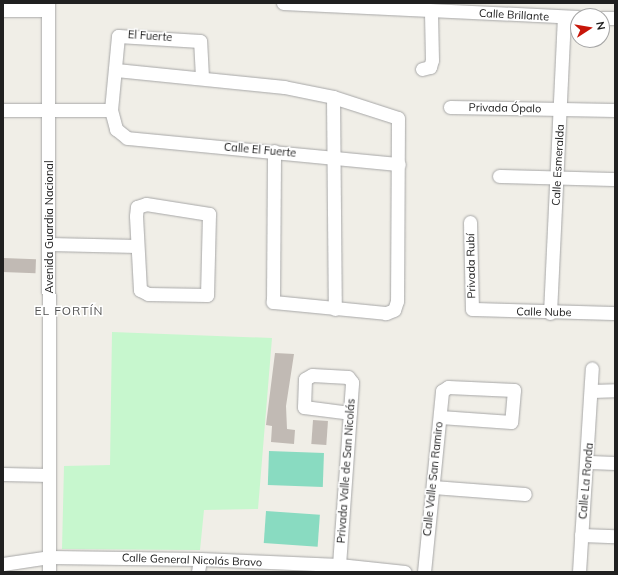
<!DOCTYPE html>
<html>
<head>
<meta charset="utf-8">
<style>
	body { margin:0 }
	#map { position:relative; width:618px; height:575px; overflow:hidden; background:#f0eee7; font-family:Mulish,sans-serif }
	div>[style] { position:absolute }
	.park>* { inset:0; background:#c7f7ce }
	.pitch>* { inset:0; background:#89dbc1; transform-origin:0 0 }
	.building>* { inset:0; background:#c1bab4; transform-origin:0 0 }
	.roads { filter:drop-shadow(0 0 1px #a7a7a7) drop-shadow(0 0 1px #a7a7a7) }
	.minor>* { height:13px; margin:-6.5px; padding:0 6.5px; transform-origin:6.5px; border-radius:6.5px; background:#fff }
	span { translate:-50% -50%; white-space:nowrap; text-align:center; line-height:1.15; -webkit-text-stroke:3px #fff; paint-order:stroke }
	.street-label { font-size:11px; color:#202020 }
	.neighbourhood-label { font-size:12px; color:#535353; letter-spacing:1px }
	.frame { position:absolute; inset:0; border:4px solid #202020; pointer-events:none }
	.north { position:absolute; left:570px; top:8px; width:40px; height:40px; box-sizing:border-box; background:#fff; border:1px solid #a6a6a6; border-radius:50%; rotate:78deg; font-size:11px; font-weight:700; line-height:16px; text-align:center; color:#202020 }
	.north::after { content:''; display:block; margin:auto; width:14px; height:18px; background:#c71609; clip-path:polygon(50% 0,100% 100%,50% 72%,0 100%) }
</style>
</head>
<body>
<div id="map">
	<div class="park">
		<i style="clip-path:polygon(112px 332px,272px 338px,258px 509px,204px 510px,200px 550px,62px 549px,64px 466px,110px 465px)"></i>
	</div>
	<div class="pitch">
		<i style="left:269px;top:451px;width:55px;height:34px;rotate:2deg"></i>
		<i style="left:266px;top:511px;width:54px;height:32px;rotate:4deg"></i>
	</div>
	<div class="building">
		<i style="left:3px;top:258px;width:33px;height:14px;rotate:2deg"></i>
		<i style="clip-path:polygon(275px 353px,294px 354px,286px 406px,287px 429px,295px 430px,294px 444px,271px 442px,272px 426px,266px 425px)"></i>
		<i style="left:313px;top:420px;width:15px;height:24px;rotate:4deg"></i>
	</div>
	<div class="roads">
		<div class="minor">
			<i style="left:48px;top:3px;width:569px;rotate:89.9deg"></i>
			<i style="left:283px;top:3px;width:295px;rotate:2.7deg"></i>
			<i style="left:3px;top:10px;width:45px"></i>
			<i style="left:602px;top:18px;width:13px"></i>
			<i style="left:422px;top:69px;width:8px;rotate:-14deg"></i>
			<i style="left:430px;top:67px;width:7px;rotate:-74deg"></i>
			<i style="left:432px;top:60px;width:49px;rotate:-91.2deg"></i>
			<i style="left:116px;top:70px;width:169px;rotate:5.8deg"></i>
			<i style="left:284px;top:87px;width:50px;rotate:11.5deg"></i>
			<i style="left:333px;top:97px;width:68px;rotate:17.9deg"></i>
			<i style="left:398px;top:118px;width:183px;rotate:90.3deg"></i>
			<i style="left:397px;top:301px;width:9px;rotate:108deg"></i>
			<i style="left:394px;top:310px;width:9px;rotate:159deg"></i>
			<i style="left:386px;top:313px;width:114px;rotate:-174.4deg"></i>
			<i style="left:273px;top:302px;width:151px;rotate:-89.6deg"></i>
			<i style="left:202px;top:77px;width:36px;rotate:-93deg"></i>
			<i style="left:200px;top:41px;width:82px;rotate:-176.5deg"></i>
			<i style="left:118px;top:36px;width:74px;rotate:95.4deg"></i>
			<i style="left:111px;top:110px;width:20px;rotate:75deg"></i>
			<i style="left:116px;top:129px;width:14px;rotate:39deg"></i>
			<i style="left:127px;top:138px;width:273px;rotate:5.5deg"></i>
			<i style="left:333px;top:97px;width:212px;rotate:89.5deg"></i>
			<i style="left:450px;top:107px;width:165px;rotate:1deg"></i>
			<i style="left:3px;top:110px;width:108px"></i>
			<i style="left:499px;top:176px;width:116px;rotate:1.5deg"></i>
			<i style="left:146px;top:204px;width:64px;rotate:9deg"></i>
			<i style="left:209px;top:214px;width:81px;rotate:91.4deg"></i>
			<i style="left:207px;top:295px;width:59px;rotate:-179deg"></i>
			<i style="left:148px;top:294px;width:9px;rotate:-153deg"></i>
			<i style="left:140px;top:290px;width:74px;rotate:-93.1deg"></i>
			<i style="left:136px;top:216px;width:9px;rotate:-84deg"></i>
			<i style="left:137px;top:207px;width:9px;rotate:-18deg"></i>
			<i style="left:470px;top:222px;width:87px;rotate:88.7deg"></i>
			<i style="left:472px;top:309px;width:143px;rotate:1.6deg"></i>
			<i style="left:49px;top:244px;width:88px;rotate:1.3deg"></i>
			<i style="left:550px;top:313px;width:296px;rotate:-87.3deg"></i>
			<i style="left:591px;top:391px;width:24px;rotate:-2deg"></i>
			<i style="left:589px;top:462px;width:26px;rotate:2deg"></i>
			<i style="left:3px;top:474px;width:46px;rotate:1.2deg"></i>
			<i style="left:433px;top:487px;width:92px;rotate:4.4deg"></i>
			<i style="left:581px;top:535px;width:34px;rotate:2deg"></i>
			<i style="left:3px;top:564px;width:48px;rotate:-8.5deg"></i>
			<i style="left:50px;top:557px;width:150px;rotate:0.8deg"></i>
			<i style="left:200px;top:559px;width:139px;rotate:2.5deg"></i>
			<i style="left:339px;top:565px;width:66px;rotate:6.1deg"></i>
			<i style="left:198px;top:572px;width:13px;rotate:-81deg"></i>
			<i style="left:338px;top:572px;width:7px;rotate:-82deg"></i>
			<i style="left:339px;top:565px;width:183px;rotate:-85.9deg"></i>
			<i style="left:352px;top:382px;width:6px;rotate:-129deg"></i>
			<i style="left:348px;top:377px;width:36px;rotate:-177deg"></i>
			<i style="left:312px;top:375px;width:8px;rotate:150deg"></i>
			<i style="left:305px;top:379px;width:28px;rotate:92deg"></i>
			<i style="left:304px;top:407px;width:46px;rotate:7.4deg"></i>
			<i style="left:424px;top:572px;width:182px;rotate:-84.3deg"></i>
			<i style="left:442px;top:391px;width:7px;rotate:-34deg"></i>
			<i style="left:448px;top:387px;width:66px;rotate:2.6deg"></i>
			<i style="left:514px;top:390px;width:32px;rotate:95deg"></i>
			<i style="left:511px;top:422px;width:71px;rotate:-176deg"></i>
			<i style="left:579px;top:572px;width:204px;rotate:-86.4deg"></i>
		</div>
	</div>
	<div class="street-label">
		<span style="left:514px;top:15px;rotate:3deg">Calle Brillante</span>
		<span style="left:150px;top:36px;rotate:4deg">El Fuerte</span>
		<span style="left:505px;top:108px;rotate:1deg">Privada Ópalo</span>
		<span style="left:260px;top:150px;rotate:5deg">Calle El Fuerte</span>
		<span style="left:558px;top:165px;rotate:-87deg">Calle Esmeralda</span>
		<span style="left:49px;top:227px;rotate:-90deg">Avenida Guardia Nacional</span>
		<span style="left:471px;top:266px;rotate:-91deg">Privada Rubí</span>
		<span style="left:544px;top:312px;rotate:1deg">Calle Nube</span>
		<span style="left:346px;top:471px;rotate:-86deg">Privada Valle de San Nicolás</span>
		<span style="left:433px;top:479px;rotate:-84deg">Calle Valle San Ramiro</span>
		<span style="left:586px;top:481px;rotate:-85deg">Calle La Ronda</span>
		<span style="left:192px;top:560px;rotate:2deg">Calle General Nicolás Bravo</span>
	</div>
	<div class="neighbourhood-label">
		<span style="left:69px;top:311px">EL FORTÍN</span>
	</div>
	<div class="frame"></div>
	<div class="north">N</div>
</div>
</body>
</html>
